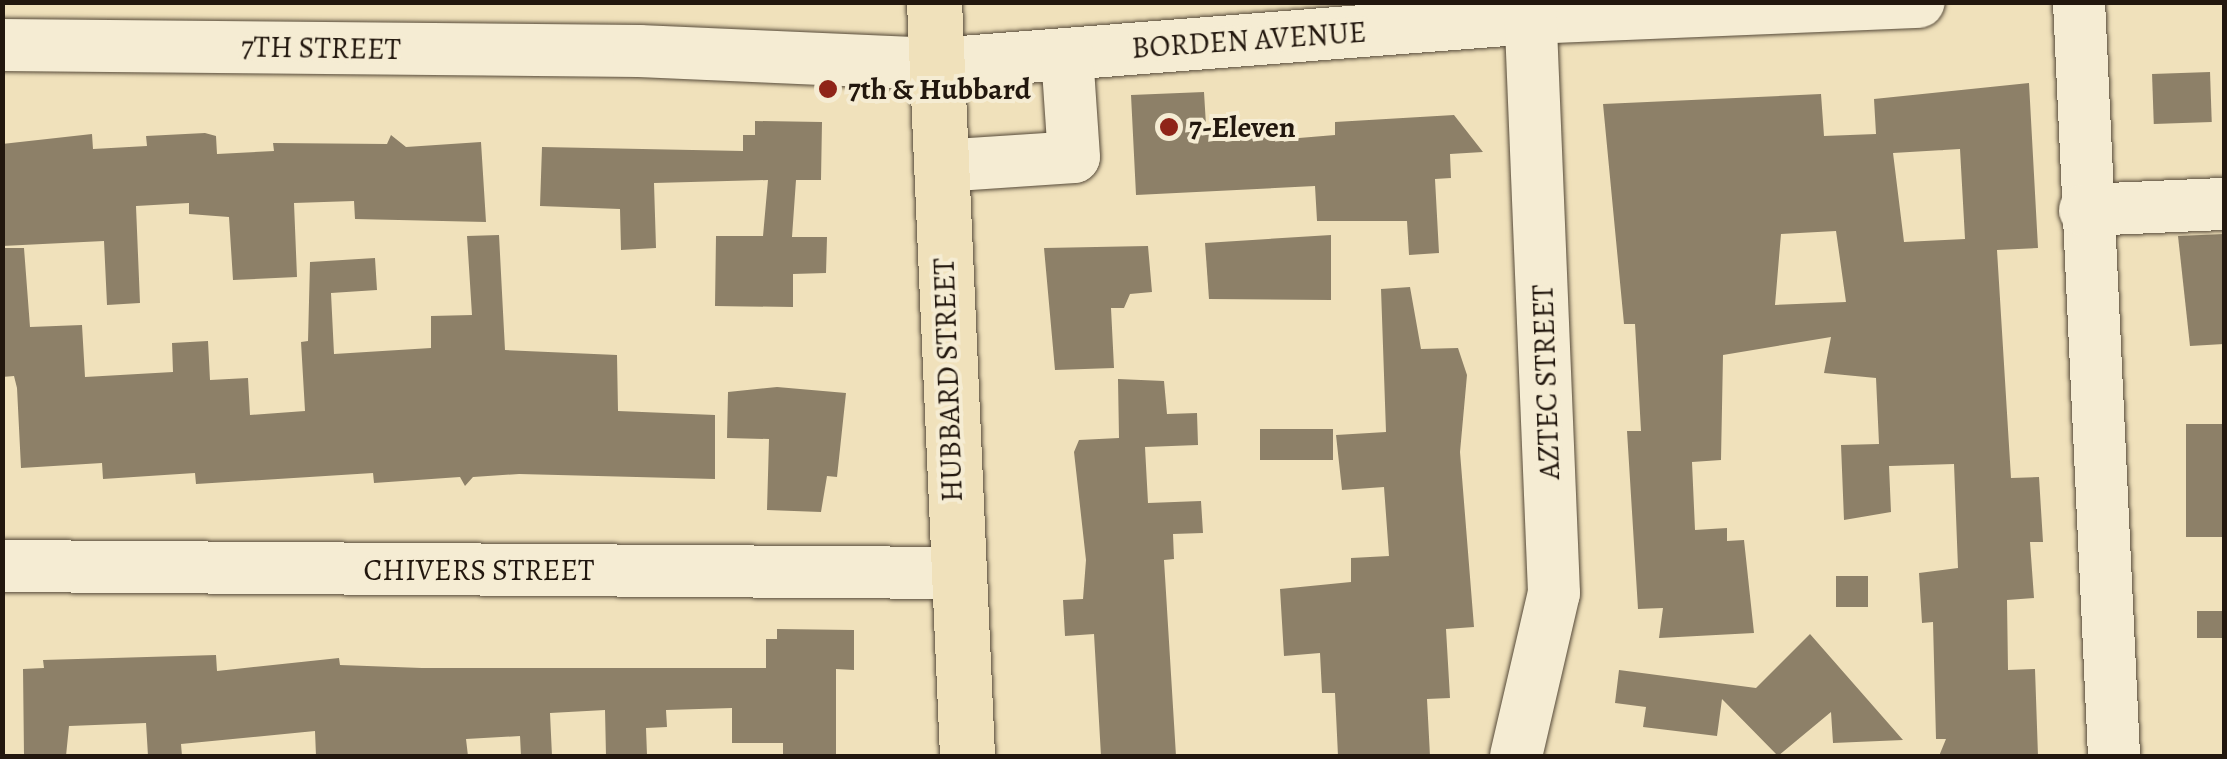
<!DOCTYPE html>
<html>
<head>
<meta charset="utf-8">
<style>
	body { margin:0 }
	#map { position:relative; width:2227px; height:759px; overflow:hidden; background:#f0e1bb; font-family:Alegreya,serif }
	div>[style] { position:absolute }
	.building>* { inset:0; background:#8d8068; transform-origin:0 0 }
	.roads { filter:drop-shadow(0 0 2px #564a39) drop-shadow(0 0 2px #564a39) }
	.minor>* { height:52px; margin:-26px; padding:0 26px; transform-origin:26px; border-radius:26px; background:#f5ecd3 }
	.major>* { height:55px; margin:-27.5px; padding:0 27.5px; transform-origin:27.5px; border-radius:27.5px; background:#f0e1bb }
	.dots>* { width:28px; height:28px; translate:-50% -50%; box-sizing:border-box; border:5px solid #f5ecd3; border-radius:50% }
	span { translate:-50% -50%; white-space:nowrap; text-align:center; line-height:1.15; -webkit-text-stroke:8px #f5ecd3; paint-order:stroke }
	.street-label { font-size:30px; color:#22170e }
	.poi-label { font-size:30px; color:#22170e; font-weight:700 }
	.left { translate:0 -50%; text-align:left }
	.frame { position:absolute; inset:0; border:5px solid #22170e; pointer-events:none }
</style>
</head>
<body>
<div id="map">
	<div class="building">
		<i style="left:2210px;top:72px;width:50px;height:58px;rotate:88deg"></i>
		<i style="clip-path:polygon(evenodd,2029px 83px,2038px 248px,1997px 250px,2011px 478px,2039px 477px,2043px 542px,2030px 542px,2034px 598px,2007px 600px,2008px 670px,2035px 669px,2038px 756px,1939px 756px,1946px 739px,1936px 739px,1933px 622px,1922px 623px,1919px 573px,1958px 568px,1954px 464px,1889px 466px,1891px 512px,1844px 520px,1841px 445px,1879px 444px,1876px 378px,1824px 373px,1831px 337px,1723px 355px,1721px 460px,1692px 462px,1695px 530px,1727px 528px,1727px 541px,1744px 540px,1754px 633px,1659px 638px,1663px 608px,1638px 609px,1627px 431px,1641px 431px,1635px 324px,1624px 324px,1603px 104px,1821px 94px,1824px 136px,1876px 134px,1874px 99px,2029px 83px,1960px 149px,1965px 239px,1904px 242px,1893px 153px,1960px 149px,2029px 83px,1836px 231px,1846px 302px,1775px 305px,1781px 234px,1836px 231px)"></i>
		<i style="clip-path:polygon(1204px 92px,1206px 125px,1274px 122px,1275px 140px,1335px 135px,1335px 122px,1454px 115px,1483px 152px,1450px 154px,1451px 178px,1435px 179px,1439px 253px,1409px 255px,1407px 221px,1317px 221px,1315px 186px,1136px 195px,1131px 95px)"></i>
		<i style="clip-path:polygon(755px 121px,822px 122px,821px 180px,796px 180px,792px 237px,827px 237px,826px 273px,793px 274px,793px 307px,715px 306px,716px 236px,763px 236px,768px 180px,654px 183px,656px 248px,621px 250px,620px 209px,540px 206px,542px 147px,743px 151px,743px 135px,755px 135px)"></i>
		<i style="clip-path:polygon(205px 133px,216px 136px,217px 154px,274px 151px,273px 143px,387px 144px,391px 135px,406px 147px,481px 142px,486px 222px,355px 219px,354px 201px,294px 203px,297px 277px,233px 280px,229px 217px,189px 214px,189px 203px,136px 206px,140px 303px,107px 305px,104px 241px,2px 246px,2px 144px,92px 134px,93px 149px,147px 146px,146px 136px)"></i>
		<i style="clip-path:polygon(2224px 234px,2224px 344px,2190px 346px,2178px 236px)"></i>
		<i style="clip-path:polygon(499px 235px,505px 350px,617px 355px,618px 411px,715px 415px,715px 479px,519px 474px,473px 477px,465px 486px,460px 477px,374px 483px,373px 473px,196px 484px,195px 473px,103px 479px,102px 463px,21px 468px,17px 388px,14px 376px,2px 377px,2px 248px,24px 248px,30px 327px,82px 325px,85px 377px,173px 372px,172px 343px,208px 341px,210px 380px,248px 378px,250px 415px,305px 411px,301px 342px,308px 341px,310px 262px,375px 258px,377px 290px,331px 293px,334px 354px,431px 348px,431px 316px,472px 315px,467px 236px)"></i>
		<i style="clip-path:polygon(1331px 235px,1331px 300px,1209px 299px,1205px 243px)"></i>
		<i style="clip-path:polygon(1148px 246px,1152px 292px,1130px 294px,1124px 308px,1111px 308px,1114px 368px,1055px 370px,1044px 248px)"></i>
		<i style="clip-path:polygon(1410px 287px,1421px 349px,1458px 348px,1467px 375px,1460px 452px,1474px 627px,1446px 629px,1450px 698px,1427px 699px,1430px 756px,1338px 756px,1335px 693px,1322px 693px,1320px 653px,1284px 656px,1280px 589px,1351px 582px,1351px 558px,1389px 556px,1384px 487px,1342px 490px,1336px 435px,1386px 432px,1381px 289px)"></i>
		<i style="clip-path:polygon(1118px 379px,1164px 381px,1167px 414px,1197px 413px,1198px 445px,1145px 447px,1148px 503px,1201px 501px,1203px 533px,1173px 534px,1174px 559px,1164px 560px,1176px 756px,1101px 756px,1094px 634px,1065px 636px,1063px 600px,1083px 599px,1086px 560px,1074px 452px,1079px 440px,1119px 438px)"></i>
		<i style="clip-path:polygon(777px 387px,846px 393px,837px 477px,827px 476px,821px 512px,767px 510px,769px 439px,727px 438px,728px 392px)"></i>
		<i style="left:2224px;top:424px;width:113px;height:38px;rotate:90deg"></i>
		<i style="left:1333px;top:429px;width:31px;height:73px;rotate:90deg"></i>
		<i style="left:1868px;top:576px;width:31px;height:32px;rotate:90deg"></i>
		<i style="left:2224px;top:611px;width:27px;height:27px;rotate:90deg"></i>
		<i style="clip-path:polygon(777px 629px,854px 630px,854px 670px,836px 669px,836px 756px,783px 756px,783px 743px,732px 743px,732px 708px,666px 710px,667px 727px,646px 728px,647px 755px,606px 756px,605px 710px,550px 713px,552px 756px,521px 756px,520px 736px,466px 739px,468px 756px,316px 756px,315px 731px,181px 744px,182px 756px,148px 756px,146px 723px,69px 726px,66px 756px,24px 756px,23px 669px,44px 668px,43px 660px,216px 655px,217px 671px,339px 658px,340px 665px,422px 668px,766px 668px,766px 639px,777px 639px)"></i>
		<i style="clip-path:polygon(1810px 634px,1903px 740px,1833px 743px,1831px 712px,1778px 756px,1722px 699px,1717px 736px,1643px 727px,1646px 707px,1615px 703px,1619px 670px,1756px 688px)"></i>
	</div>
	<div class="roads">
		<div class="minor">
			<i style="left:2079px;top:2px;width:755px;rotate:87.34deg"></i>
			<i style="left:2px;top:45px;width:637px;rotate:0.54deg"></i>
			<i style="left:639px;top:51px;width:297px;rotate:2.5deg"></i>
			<i style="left:936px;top:64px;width:597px;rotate:-4.42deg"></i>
			<i style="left:1531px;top:18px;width:388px;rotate:-2.4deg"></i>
			<i style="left:940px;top:166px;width:134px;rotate:-3.8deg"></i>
			<i style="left:1074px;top:157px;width:103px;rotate:-93.9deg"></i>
			<i style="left:2085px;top:210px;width:139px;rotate:-2.5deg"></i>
			<i style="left:2px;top:566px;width:954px;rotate:0.42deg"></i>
			<i style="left:1516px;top:756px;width:167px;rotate:-76.9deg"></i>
			<i style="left:1554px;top:593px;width:591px;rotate:-92.33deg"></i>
		</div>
		<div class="major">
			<i style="left:934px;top:2px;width:755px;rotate:87.49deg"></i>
		</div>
	</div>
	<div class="dots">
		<i style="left:828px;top:89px;background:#8f2418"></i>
		<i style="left:1169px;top:127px;background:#8f2418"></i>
	</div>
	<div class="street-label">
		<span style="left:1249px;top:40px;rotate:-4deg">BORDEN AVENUE</span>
		<span style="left:321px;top:48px;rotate:1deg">7TH STREET</span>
		<span style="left:948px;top:380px;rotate:-92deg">HUBBARD STREET</span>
		<span style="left:1546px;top:382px;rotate:-92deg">AZTEC STREET</span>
		<span style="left:479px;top:570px">CHIVERS STREET</span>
	</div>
	<div class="poi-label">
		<span class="left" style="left:848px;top:89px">7th &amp; Hubbard</span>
		<span class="left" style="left:1189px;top:127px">7-Eleven</span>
	</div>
	<div class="frame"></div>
</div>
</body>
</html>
